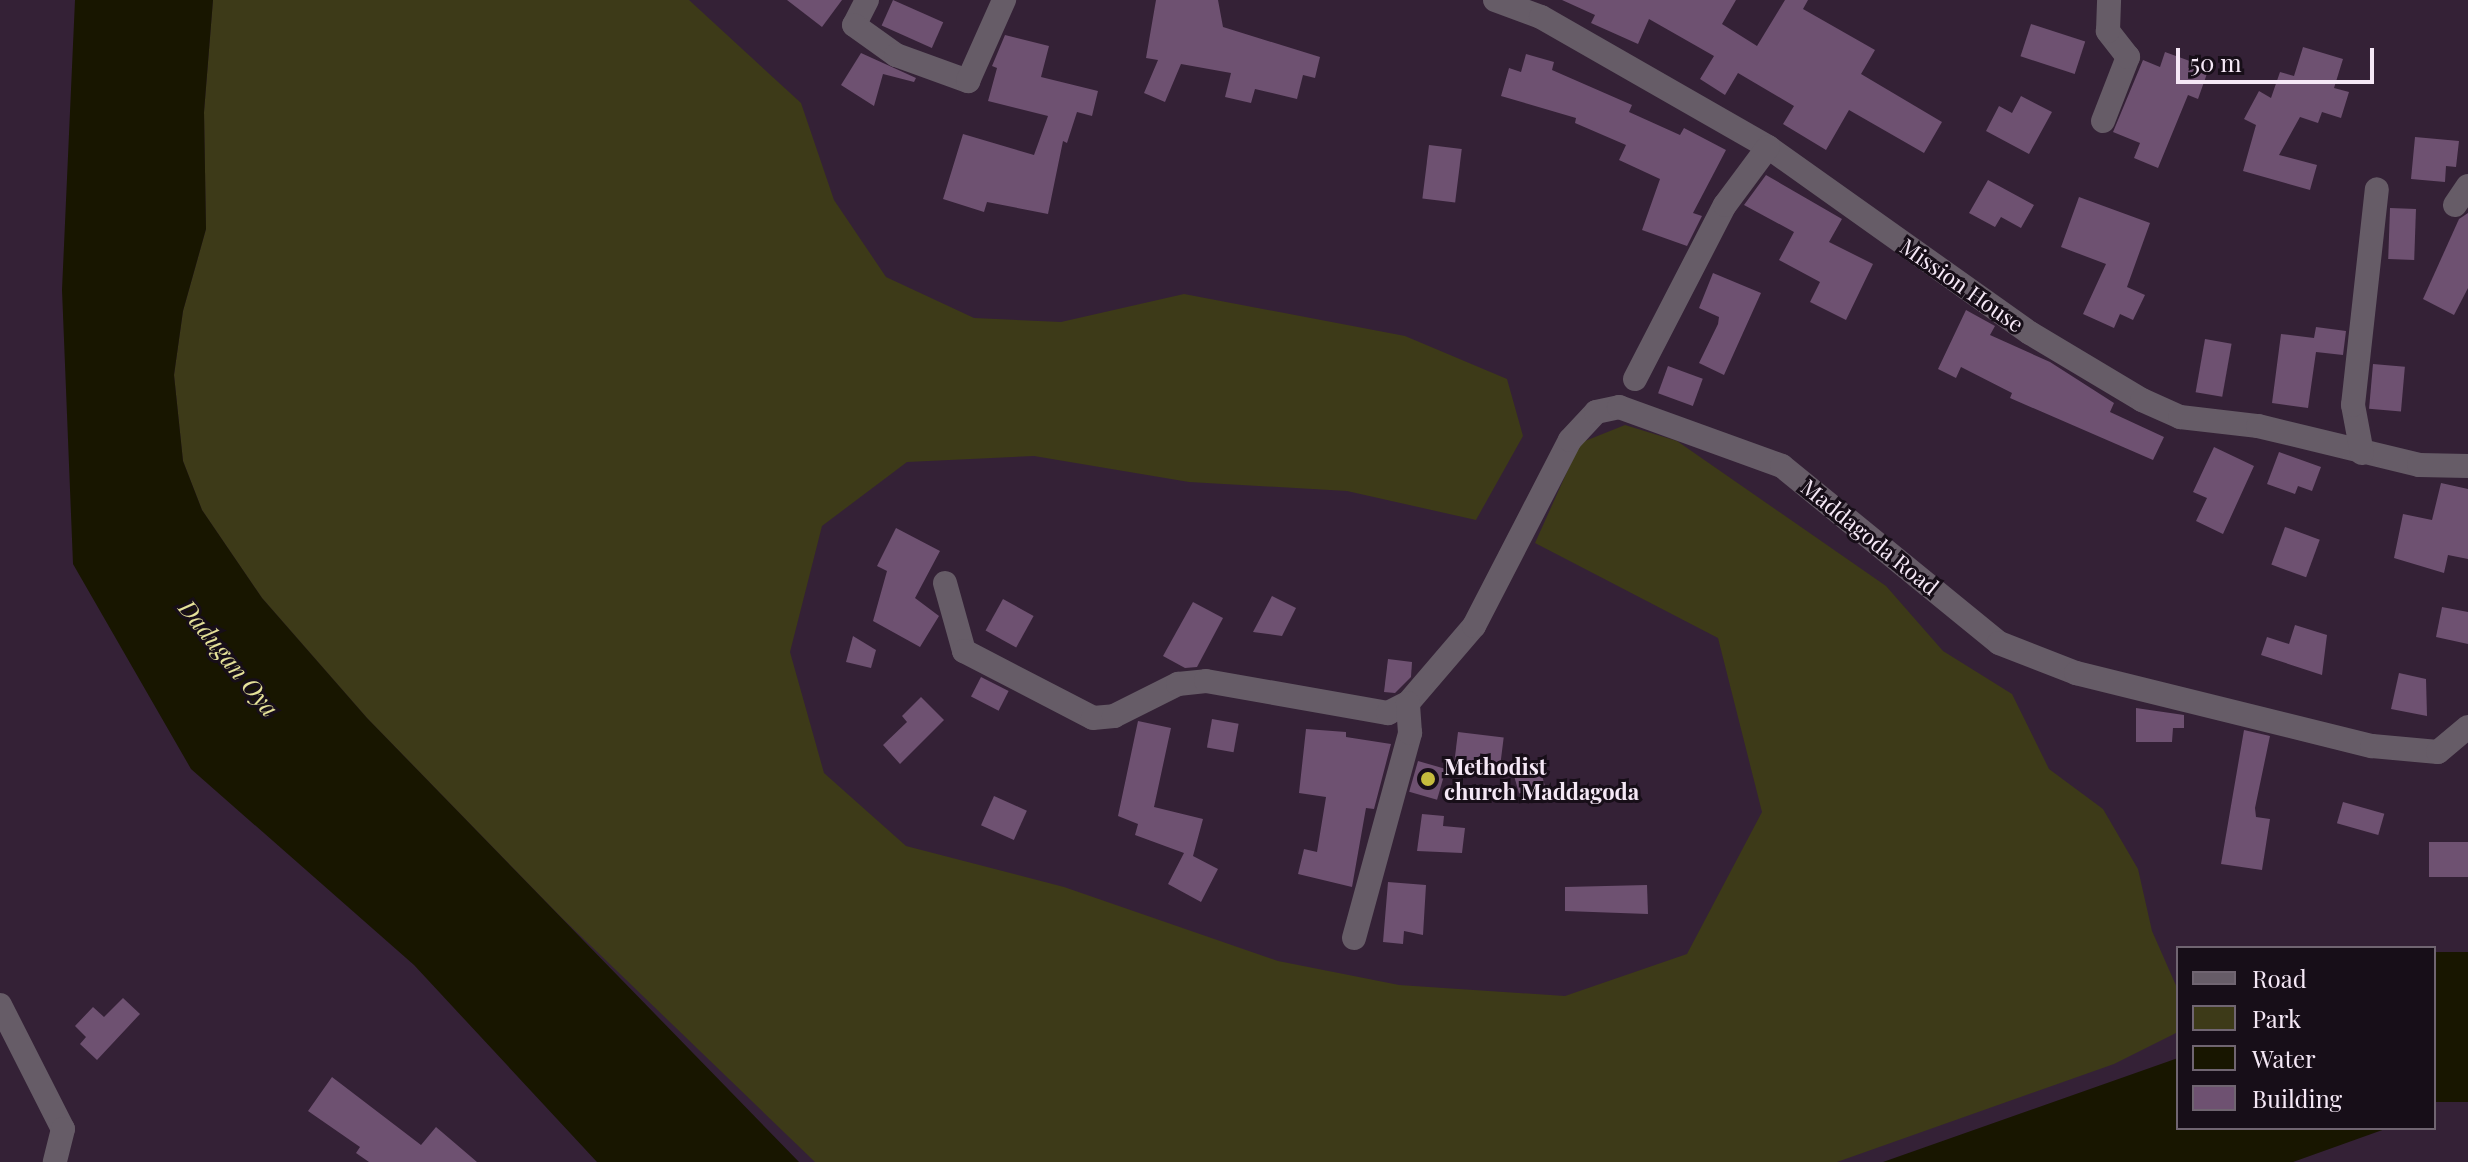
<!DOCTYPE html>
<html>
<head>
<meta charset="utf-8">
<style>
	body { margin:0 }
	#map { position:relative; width:2468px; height:1162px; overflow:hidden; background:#342136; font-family:"Playfair Display",serif }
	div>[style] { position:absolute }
	.green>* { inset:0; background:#3d3a18 }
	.water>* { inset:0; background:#181600; transform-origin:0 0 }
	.building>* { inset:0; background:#6e5171; transform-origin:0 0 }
	.minor>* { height:24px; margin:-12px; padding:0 12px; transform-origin:12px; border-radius:12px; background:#665c67 }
	.dots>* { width:22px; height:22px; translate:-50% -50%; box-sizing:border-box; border:4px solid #170e18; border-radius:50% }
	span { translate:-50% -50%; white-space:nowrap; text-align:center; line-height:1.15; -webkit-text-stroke:6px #170e18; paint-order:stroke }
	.street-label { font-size:22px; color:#f5e8f6 }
	.poi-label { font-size:22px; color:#f5e8f6; font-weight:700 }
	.left { translate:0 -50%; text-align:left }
	.water-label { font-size:24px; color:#e5e199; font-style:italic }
	.legend { position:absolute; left:2176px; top:946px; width:260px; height:184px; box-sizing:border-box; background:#170e18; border:2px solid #706571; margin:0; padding:10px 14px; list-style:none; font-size:24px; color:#f5e8f6 }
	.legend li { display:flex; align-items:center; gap:16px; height:40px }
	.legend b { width:40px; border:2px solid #706571 }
	.scale { position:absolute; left:2176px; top:48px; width:198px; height:36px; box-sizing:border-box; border:4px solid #f5e8f6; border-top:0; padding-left:10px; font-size:24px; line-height:28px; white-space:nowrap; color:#f5e8f6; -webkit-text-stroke:6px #170e18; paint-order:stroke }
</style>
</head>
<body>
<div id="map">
	<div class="green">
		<i style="clip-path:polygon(213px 0,689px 0,801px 103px,834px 200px,886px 277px,974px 318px,1061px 322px,1184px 294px,1405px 336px,1507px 379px,1523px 436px,1476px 520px,1347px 491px,1189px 482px,1034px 456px,907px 462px,822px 526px,790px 652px,824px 773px,906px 846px,1064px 887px,1278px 961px,1399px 985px,1565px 996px,1687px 954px,1762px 812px,1718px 638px,1535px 543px,1580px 443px,1625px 425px,1677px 441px,1886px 586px,1943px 651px,2012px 694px,2049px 769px,2103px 809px,2138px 869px,2152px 931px,2178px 990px,2178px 1032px,2114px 1064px,1837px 1162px,815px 1162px,561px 917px,367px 718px,262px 598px,202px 510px,183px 461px,174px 375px,183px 311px,206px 229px,204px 112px)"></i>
	</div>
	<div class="water">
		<i style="clip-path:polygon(75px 0,213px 0,204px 112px,206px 229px,183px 311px,174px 375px,183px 461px,202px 510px,262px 598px,367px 718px,799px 1162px,597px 1162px,414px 965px,191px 769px,73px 564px,62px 290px)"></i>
		<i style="left:2468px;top:952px;width:150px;height:35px;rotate:90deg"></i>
		<i style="clip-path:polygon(2178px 1058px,2178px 1128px,2388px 1128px,2293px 1162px,1883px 1162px)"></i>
	</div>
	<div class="building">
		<i style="clip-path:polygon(787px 0,842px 0,822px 27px)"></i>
		<i style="left:893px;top:0;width:55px;height:28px;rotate:24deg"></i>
		<i style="clip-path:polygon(1156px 0,1218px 0,1223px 27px,1320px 57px,1315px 78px,1303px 75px,1297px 99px,1255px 89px,1251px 103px,1225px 97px,1231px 73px,1181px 64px,1165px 102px,1144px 93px,1158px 60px,1146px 58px)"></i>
		<i style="clip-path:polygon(1562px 0,1736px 0,1722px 24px,1757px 46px,1785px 0,1808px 0,1803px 9px,1875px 50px,1861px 74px,1942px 122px,1924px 153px,1849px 110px,1826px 150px,1783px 124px,1794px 106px,1738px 73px,1725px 95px,1700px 79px,1714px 56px,1649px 19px,1638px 44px,1591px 23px,1595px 15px)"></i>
		<i style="left:2031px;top:24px;width:57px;height:34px;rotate:18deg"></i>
		<i style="clip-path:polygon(1005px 35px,1049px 46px,1041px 77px,1098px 91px,1092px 116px,1077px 112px,1067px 143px,1063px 141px,1048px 214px,987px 202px,984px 212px,943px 199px,963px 134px,1034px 155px,1048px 116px,988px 101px,997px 68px,992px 66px)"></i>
		<i style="clip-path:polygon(2303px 47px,2343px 59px,2334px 88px,2349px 92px,2341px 118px,2322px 112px,2318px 123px,2300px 117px,2279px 155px,2317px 165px,2310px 190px,2243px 171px,2256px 125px,2244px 119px,2259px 91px,2271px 98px,2280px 72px,2294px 76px)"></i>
		<i style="clip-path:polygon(2165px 52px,2209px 68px,2198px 99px,2188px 95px,2158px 168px,2134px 158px,2140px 143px,2113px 132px,2143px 60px,2160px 67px)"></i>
		<i style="clip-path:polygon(861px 53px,916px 78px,914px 82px,883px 74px,874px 106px,841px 85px)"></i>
		<i style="clip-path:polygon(1526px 54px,1554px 62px,1552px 70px,1632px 105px,1629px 112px,1680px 135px,1684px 128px,1726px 150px,1693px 213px,1702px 216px,1687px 246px,1642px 230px,1660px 179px,1619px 160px,1626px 145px,1575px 123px,1576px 118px,1501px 96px,1509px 68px,1521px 72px)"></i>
		<i style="clip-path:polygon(2021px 96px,2052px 112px,2029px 154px,1986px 131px,1999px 106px,2012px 113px)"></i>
		<i style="clip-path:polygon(2415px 137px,2459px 141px,2456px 167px,2446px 166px,2445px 182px,2411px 179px)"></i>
		<i style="left:1429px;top:145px;width:33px;height:54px;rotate:7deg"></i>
		<i style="clip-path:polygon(1766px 175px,1842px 219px,1829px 242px,1873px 264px,1846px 320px,1810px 302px,1820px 282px,1779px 260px,1794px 232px,1744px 205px)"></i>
		<i style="clip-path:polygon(1988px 180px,2034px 205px,2021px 228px,2001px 217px,1995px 227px,1969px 213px)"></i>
		<i style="clip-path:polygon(2079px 197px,2150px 223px,2127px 287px,2145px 295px,2133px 320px,2120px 314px,2114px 328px,2083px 314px,2106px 264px,2061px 247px)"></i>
		<i style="left:2390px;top:208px;width:26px;height:51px;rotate:2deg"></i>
		<i style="clip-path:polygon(2468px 213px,2468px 288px,2454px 315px,2423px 299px,2459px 219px)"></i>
		<i style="clip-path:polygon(1713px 273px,1761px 293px,1724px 375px,1699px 363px,1718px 324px,1719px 317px,1699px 308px)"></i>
		<i style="clip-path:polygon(1966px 310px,1995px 326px,1990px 335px,2050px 362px,2114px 403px,2110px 412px,2164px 437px,2153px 460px,2010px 398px,2012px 393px,1961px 367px,1956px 378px,1938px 369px)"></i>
		<i style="clip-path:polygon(2316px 327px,2346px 331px,2343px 355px,2316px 352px,2308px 408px,2272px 403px,2281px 334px,2314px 338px)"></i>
		<i style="left:2205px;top:339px;width:27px;height:54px;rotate:10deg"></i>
		<i style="left:2373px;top:364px;width:32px;height:45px;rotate:5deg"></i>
		<i style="left:1668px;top:366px;width:37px;height:29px;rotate:20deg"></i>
		<i style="clip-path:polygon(2214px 447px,2254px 466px,2223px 534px,2196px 521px,2207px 498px,2193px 492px)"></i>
		<i style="clip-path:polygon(2279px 452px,2321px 467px,2312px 491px,2298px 486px,2295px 494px,2267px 484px)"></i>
		<i style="clip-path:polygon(2441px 483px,2468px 489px,2468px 559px,2448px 555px,2444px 573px,2394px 558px,2403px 514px,2432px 520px)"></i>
		<i style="left:2285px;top:527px;width:37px;height:40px;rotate:20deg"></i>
		<i style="clip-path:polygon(896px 528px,940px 551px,915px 598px,939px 616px,920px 647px,873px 621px,887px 571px,877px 566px)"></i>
		<i style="clip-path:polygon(1272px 596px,1296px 608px,1282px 636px,1253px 632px)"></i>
		<i style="left:1003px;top:599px;width:35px;height:36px;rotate:29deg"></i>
		<i style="clip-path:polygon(1193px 602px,1223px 618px,1197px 667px,1185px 668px,1163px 656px)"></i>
		<i style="clip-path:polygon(2442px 607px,2468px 612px,2468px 644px,2436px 637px)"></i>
		<i style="clip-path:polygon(2295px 625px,2327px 635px,2322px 675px,2261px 655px,2267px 637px,2289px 644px)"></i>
		<i style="clip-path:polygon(853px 636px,876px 650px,871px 668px,846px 662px)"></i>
		<i style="clip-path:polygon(1388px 659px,1412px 662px,1411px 677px,1395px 693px,1384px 692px)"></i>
		<i style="clip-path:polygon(2399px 673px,2426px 679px,2427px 716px,2391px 709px)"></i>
		<i style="left:981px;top:677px;width:31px;height:22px;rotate:27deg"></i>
		<i style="clip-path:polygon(921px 697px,944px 720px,900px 764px,883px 745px,907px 722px,902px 716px)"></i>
		<i style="clip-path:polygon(2136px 708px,2184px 715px,2184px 728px,2173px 728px,2172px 742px,2136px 742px)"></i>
		<i style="left:1212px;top:719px;width:27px;height:29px;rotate:10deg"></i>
		<i style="clip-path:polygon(1138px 721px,1171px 728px,1154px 807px,1203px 819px,1193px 856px,1218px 869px,1201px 902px,1168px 884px,1184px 853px,1135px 835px,1138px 824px,1118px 816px)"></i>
		<i style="clip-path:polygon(1306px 729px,1346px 732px,1346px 737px,1391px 744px,1374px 809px,1366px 808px,1352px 887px,1298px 874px,1304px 849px,1317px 852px,1326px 797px,1299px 793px)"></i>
		<i style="clip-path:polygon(2244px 730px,2270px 736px,2255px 808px,2256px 817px,2270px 819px,2262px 870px,2221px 864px)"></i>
		<i style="left:1458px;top:732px;width:46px;height:40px;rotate:7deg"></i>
		<i style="left:1418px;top:761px;width:29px;height:32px;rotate:16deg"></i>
		<i style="left:1539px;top:765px;width:22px;height:27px;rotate:74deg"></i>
		<i style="left:994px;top:796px;width:36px;height:32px;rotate:24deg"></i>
		<i style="left:2343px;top:802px;width:43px;height:22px;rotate:16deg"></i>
		<i style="clip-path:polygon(1422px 814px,1444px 816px,1443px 826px,1465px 828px,1462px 853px,1417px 851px)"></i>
		<i style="left:2468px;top:842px;width:35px;height:39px;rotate:90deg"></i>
		<i style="clip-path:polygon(1388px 882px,1426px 885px,1423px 935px,1404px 931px,1403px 944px,1383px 942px)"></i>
		<i style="clip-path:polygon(1647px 885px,1648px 914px,1565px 911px,1565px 887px)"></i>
		<i style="clip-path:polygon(123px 998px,140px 1014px,97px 1060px,80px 1044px,86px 1037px,75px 1026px,93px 1007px,104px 1017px)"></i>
		<i style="clip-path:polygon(332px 1077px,421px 1145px,436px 1127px,477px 1162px,369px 1162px,356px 1153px,360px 1147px,308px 1111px)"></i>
	</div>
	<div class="minor">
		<i style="left:867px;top:0;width:28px;rotate:117deg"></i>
		<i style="left:854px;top:25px;width:52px;rotate:35.5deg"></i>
		<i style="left:896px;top:55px;width:77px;rotate:19.9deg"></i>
		<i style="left:968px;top:81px;width:89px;rotate:-66deg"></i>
		<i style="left:1495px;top:0;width:49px;rotate:20.3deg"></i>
		<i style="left:1541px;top:17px;width:262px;rotate:29.8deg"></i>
		<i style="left:1768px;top:147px;width:321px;rotate:35.4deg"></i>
		<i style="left:2030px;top:333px;width:131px;rotate:30.9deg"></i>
		<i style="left:2142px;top:400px;width:42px;rotate:24.1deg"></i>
		<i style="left:2180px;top:417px;width:79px;rotate:6.6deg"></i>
		<i style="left:2258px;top:426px;width:166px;rotate:13.6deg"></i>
		<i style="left:2419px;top:465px;width:49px;rotate:1.2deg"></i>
		<i style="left:2103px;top:121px;width:69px;rotate:-68.7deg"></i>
		<i style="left:2128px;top:57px;width:33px;rotate:-128deg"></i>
		<i style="left:2108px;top:31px;width:31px;rotate:-88deg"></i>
		<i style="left:2455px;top:205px;width:23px;rotate:-56deg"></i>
		<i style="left:1635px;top:379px;width:196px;rotate:-62.7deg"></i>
		<i style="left:1725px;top:205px;width:72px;rotate:-53.4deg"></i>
		<i style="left:2362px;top:453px;width:49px;rotate:-100.6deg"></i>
		<i style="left:2353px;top:405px;width:217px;rotate:-83.7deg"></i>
		<i style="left:945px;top:583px;width:71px;rotate:74.4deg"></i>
		<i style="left:964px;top:651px;width:145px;rotate:27.4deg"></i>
		<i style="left:1093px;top:718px;width:21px;rotate:-5deg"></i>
		<i style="left:1114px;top:716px;width:72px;rotate:-26.6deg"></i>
		<i style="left:1178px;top:684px;width:28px;rotate:-6deg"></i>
		<i style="left:1206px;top:681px;width:185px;rotate:10deg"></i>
		<i style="left:1388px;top:713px;width:22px;rotate:-27deg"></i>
		<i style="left:1408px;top:703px;width:101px;rotate:-49.4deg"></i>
		<i style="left:1474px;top:626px;width:209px;rotate:-62.7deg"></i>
		<i style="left:1570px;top:440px;width:38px;rotate:-47deg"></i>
		<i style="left:1596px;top:412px;width:24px;rotate:-12deg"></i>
		<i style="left:1619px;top:407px;width:173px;rotate:19.9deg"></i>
		<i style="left:1782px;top:466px;width:280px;rotate:39.2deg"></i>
		<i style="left:1999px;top:643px;width:83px;rotate:21.3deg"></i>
		<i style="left:2076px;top:673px;width:305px;rotate:13.9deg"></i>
		<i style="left:2372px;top:746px;width:66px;rotate:5.2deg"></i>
		<i style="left:2438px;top:752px;width:39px;rotate:-40deg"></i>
		<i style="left:1354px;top:938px;width:213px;rotate:-74.7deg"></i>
		<i style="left:1410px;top:733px;width:30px;rotate:-94deg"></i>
		<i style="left:0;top:1005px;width:139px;rotate:63.1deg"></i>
		<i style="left:63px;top:1129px;width:34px;rotate:104deg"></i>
	</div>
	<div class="dots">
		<i style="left:1428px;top:779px;background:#c5bc3d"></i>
	</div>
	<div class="street-label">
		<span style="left:1962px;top:285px;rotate:35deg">Mission House</span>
		<span style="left:1870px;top:537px;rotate:39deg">Maddagoda Road</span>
	</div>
	<div class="poi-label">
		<span class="left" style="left:1444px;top:779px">Methodist<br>church Maddagoda</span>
	</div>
	<div class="water-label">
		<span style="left:229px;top:658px;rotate:51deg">Dadugan Oya</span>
	</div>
	<ul class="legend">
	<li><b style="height:10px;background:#665c67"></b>Road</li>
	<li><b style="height:22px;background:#3d3a18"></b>Park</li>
	<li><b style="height:22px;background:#181600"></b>Water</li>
	<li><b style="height:22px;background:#6e5171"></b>Building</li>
	</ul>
	<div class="scale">50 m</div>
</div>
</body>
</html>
